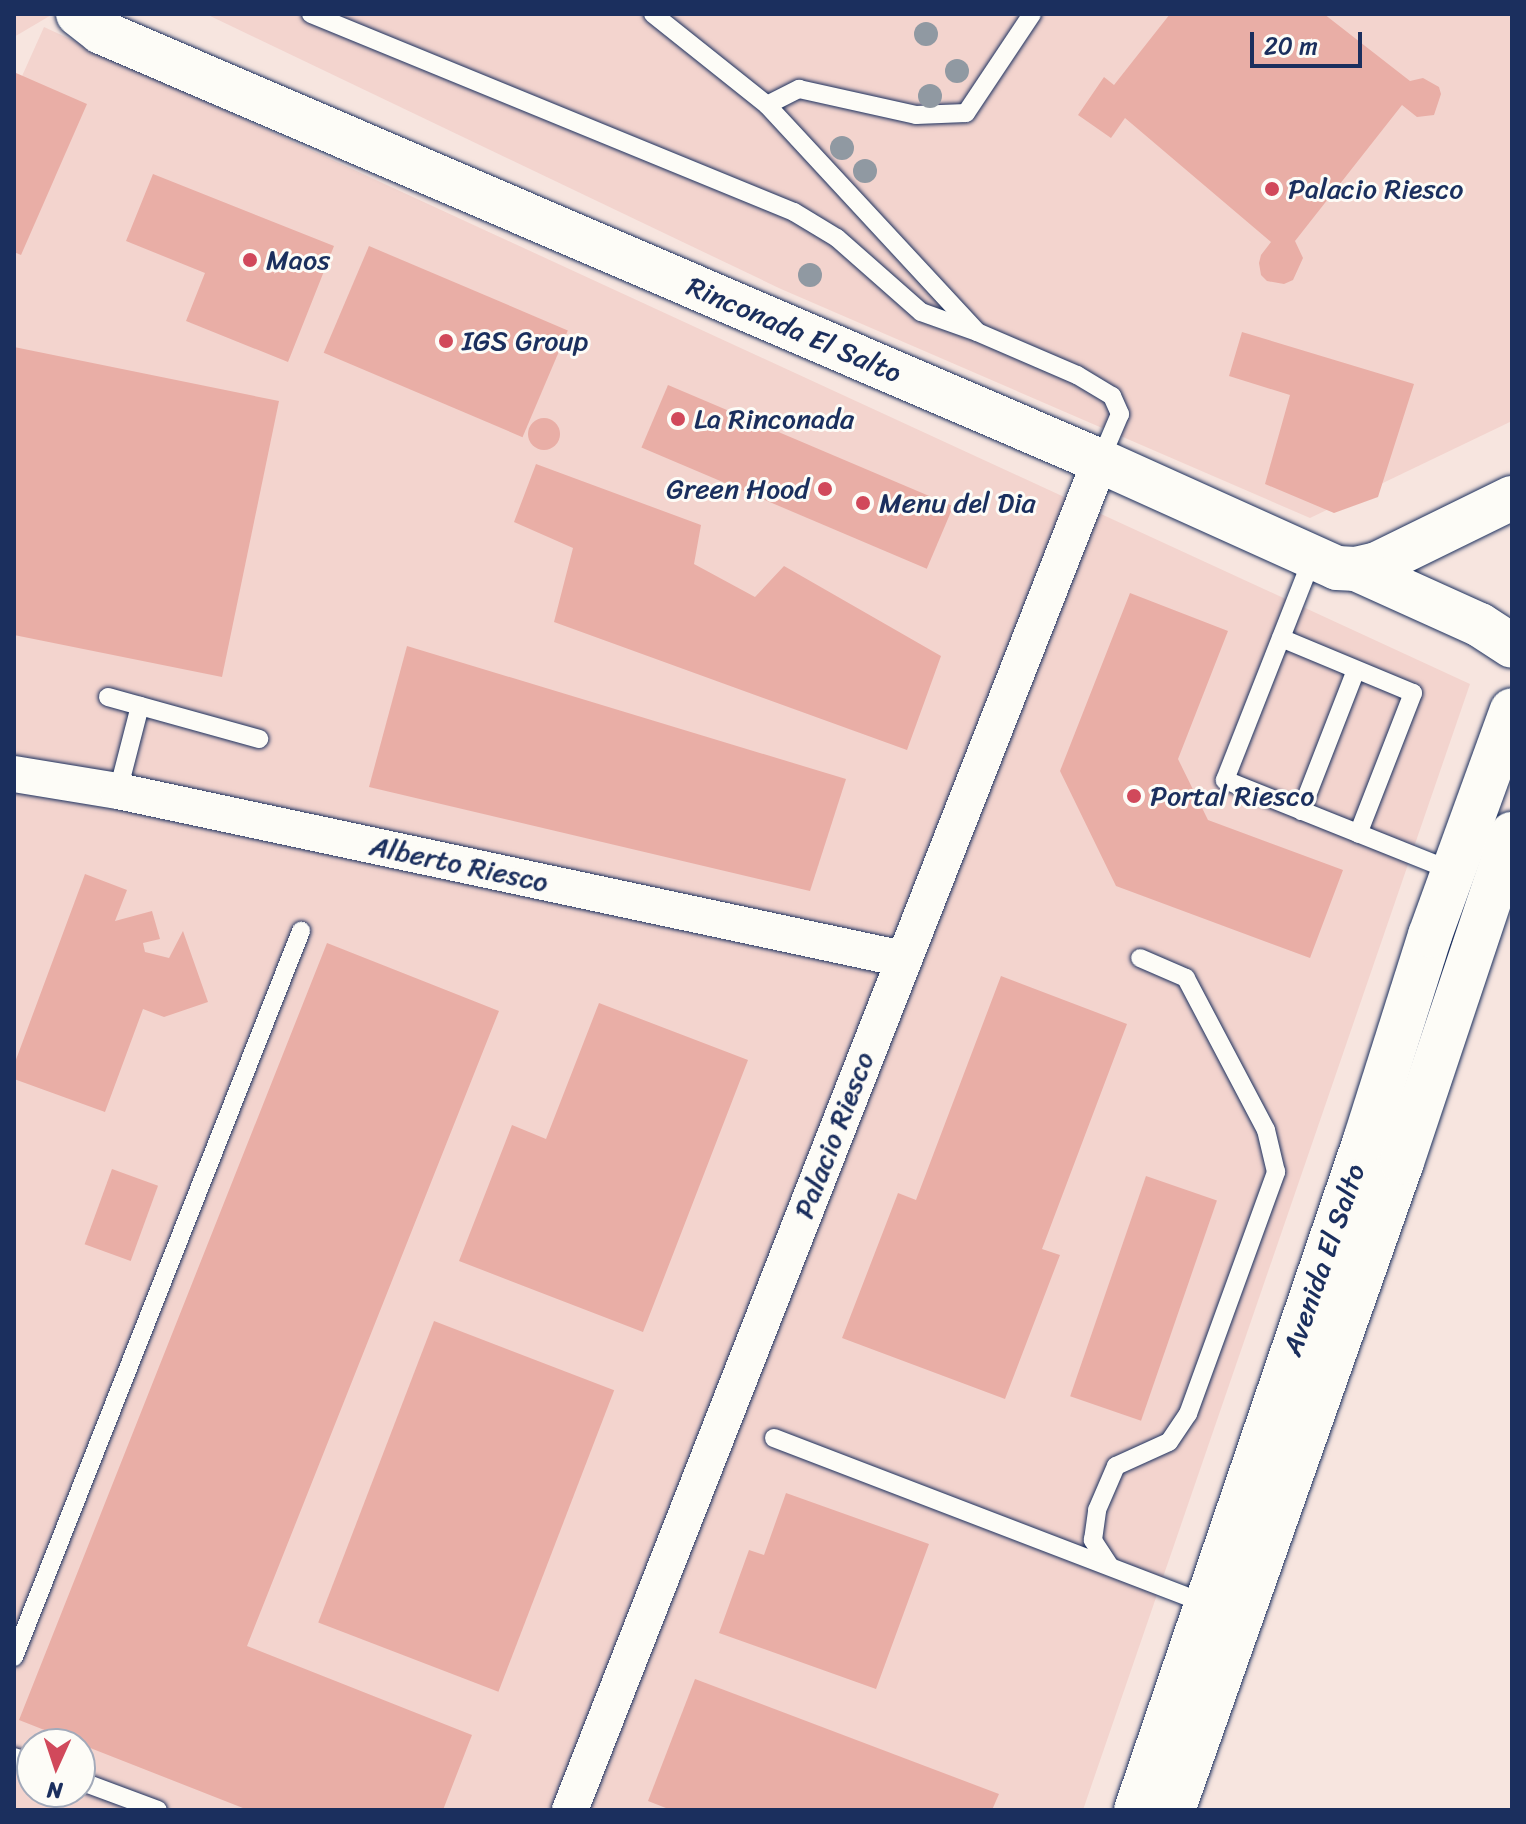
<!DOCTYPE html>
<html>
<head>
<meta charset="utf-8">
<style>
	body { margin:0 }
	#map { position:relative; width:1526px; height:1824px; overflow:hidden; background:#f7e5df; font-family:Sriracha,sans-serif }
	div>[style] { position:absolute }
	.built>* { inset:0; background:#f3d4ce }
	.building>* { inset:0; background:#e9aea6; transform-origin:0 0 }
	.round { border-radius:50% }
	.roads { filter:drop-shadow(0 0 2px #1b2f5e) drop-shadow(0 0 2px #1b2f5e) }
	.service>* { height:18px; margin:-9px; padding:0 9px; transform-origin:9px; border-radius:9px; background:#fdfcf7 }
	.minor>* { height:36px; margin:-18px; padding:0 18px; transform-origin:18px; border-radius:18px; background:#fdfcf7 }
	.tertiary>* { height:44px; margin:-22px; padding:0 22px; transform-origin:22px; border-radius:22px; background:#fdfcf7 }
	.secondary>* { height:44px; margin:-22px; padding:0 22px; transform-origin:22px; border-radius:22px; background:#fdfcf7 }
	.trees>* { width:24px; height:24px; margin:-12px; border-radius:50%; background:#9099a2 }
	.dots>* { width:22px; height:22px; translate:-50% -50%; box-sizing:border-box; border:4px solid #fdfcf7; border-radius:50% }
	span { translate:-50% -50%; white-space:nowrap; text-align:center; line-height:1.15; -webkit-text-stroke:6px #fdfcf7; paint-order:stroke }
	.poi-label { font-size:28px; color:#1b2f5e }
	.left { translate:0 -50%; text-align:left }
	.right { translate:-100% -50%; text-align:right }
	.street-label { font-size:28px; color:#1b2f5e }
	.frame { position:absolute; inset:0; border:16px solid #1b2f5e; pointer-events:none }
	.north { position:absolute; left:16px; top:1728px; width:80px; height:80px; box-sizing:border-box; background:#fdfcf7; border:2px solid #a3aaba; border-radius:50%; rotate:183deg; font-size:22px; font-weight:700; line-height:32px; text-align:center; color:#1b2f5e }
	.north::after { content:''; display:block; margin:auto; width:28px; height:36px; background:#d1495b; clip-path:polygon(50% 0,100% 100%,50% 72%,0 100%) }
	.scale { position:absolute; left:1250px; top:32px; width:112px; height:36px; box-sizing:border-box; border:4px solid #1b2f5e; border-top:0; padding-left:10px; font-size:24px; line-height:28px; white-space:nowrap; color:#1b2f5e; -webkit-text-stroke:6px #fdfcf7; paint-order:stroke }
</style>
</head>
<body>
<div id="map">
	<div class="built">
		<i style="clip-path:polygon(14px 14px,53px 14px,14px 37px)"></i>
		<i style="clip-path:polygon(206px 14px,1512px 14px,1512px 421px,1310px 518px,781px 289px)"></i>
		<i style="clip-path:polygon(evenodd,44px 27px,1470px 684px,1083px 1810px,14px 1810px,14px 94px,44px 27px,32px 1744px,80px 1744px,80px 1792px,32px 1792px,32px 1744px)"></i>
	</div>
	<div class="building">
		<i style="clip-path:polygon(1170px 14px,1324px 14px,1410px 81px,1423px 78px,1439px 87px,1441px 94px,1434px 115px,1417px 117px,1402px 105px,1295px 241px,1303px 258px,1293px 280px,1284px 284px,1267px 281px,1261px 275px,1259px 263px,1261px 255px,1271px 242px,1125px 118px,1111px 138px,1078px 115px,1104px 77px,1114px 85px)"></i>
		<i style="clip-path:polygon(16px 73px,87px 104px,21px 255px,14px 252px)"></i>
		<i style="clip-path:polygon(153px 174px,334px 246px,288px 362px,186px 321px,205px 273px,126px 241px)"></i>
		<i style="left:369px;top:246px;width:216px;height:116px;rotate:23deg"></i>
		<i style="clip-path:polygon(1242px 332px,1414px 384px,1378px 497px,1334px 513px,1265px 484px,1290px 395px,1229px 376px)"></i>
		<i style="clip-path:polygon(14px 347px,279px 401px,222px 677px,14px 635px)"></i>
		<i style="left:668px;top:385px;width:310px;height:68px;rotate:23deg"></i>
		<i class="round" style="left:528px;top:418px;width:32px;height:32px"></i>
		<i style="clip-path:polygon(536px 464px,701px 525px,694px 564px,755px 597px,784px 566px,941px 656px,907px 750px,554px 622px,573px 548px,514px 522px)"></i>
		<i style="clip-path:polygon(1130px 593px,1228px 631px,1178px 759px,1208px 820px,1343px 870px,1310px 958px,1116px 886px,1060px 771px)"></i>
		<i style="clip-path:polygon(407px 646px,846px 779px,810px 891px,369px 787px)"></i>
		<i style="clip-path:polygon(85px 874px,127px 890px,115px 921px,152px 911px,160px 939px,143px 943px,145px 952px,169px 958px,183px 931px,208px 1002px,164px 1017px,143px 1009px,105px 1112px,14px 1079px,14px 1065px)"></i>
		<i style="clip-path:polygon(327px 943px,499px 1011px,247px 1646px,472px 1735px,443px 1810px,248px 1810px,19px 1720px)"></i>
		<i style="clip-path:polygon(1001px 976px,1127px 1024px,1042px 1249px,1060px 1255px,1005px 1399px,842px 1338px,898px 1193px,916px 1200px)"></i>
		<i style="clip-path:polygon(599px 1003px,748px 1060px,643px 1332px,459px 1261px,512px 1125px,546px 1139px)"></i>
		<i style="left:112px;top:1169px;width:49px;height:80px;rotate:20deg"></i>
		<i style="left:1146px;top:1176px;width:75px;height:233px;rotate:19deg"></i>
		<i style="left:434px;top:1321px;width:193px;height:323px;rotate:21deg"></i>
		<i style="clip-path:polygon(786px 1493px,929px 1544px,876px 1689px,719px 1633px,749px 1550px,764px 1555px)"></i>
		<i style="clip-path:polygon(695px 1679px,999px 1794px,992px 1810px,671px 1810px,648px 1801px)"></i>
	</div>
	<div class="roads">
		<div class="service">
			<i style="left:311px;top:14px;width:522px;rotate:22.29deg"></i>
			<i style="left:794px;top:212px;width:50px;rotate:31.2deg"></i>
			<i style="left:837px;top:238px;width:112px;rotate:41.4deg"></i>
			<i style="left:921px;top:312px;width:59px;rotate:19.7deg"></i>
			<i style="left:653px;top:14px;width:146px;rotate:38.6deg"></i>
			<i style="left:767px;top:105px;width:309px;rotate:47.2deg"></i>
			<i style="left:977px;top:332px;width:109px;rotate:23.3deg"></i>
			<i style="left:1077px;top:375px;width:41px;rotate:31deg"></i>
			<i style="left:1112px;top:396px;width:20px;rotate:66deg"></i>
			<i style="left:1120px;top:414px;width:51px;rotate:113.1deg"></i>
			<i style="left:767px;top:105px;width:36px;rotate:-27deg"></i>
			<i style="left:799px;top:89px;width:120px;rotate:12.5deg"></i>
			<i style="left:916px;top:115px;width:50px;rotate:-2.3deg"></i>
			<i style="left:966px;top:113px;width:119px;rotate:-56.3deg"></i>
			<i style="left:1312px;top:559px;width:238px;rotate:111.5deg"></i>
			<i style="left:1225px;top:780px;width:245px;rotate:21.8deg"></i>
			<i style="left:1281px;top:638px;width:143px;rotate:22.6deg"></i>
			<i style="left:1413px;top:693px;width:151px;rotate:111.3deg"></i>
			<i style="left:108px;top:697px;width:157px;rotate:15.5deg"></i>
			<i style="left:118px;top:791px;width:88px;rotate:-75.5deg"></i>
			<i style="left:1301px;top:811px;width:151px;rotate:-68.7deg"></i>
			<i style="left:774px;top:1438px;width:463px;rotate:21deg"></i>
			<i style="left:1109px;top:1565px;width:30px;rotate:-123deg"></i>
			<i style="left:1093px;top:1540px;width:30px;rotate:-82deg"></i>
			<i style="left:1097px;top:1510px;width:48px;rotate:-66.6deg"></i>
			<i style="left:1116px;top:1466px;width:58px;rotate:-24.4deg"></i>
			<i style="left:1169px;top:1442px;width:34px;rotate:-56deg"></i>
			<i style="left:1188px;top:1414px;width:258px;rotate:-70deg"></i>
			<i style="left:1276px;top:1172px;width:43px;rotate:-103.4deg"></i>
			<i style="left:1266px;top:1130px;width:172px;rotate:-117.8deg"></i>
			<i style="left:1186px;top:978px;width:50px;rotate:-156.5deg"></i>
			<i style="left:14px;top:1657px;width:781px;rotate:-68.43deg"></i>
			<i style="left:14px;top:1757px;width:19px;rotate:18deg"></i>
			<i style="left:80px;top:1781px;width:83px;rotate:20.4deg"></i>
		</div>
		<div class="minor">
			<i style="left:14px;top:774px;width:105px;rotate:9.3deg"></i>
			<i style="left:118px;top:791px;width:803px;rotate:12.08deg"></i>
			<i style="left:570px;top:1810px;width:1449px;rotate:-68.55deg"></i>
		</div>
		<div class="tertiary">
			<i style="left:78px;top:14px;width:29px;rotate:38deg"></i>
			<i style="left:101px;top:32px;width:1087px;rotate:23.24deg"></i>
			<i style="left:1100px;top:461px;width:260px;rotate:24.3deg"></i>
			<i style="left:1337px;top:568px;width:19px;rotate:3deg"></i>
			<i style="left:1356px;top:569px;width:22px;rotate:-13deg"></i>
			<i style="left:1377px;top:564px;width:150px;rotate:-26.1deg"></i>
		</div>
		<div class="secondary">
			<i style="left:1356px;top:569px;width:136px;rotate:24.3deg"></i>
			<i style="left:1480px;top:625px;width:38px;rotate:33deg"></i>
			<i style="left:1136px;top:1810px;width:708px;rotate:-71.13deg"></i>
			<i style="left:1365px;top:1140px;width:215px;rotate:-72.4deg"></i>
			<i style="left:1430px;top:935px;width:239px;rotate:-70deg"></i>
			<i style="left:1173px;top:1810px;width:687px;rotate:-70.54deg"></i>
			<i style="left:1402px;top:1162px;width:346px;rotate:-71.5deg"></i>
		</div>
	</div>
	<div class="trees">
		<i style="left:926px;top:34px"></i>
		<i style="left:957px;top:71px"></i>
		<i style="left:930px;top:96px"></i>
		<i style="left:842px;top:148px"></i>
		<i style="left:865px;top:171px"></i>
		<i style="left:810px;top:275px"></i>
	</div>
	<div class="dots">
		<i style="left:1272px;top:189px;background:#d1495b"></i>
		<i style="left:250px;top:260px;background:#d1495b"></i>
		<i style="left:446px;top:341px;background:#d1495b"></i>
		<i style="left:678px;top:419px;background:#d1495b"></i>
		<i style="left:825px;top:489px;background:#d1495b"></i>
		<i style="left:863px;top:503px;background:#d1495b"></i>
		<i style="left:1134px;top:796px;background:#d1495b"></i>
	</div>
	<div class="poi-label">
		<span class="left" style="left:1288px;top:189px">Palacio Riesco</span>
		<span class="left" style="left:266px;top:260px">Maos</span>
		<span class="left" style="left:462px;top:341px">IGS Group</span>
		<span class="left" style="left:694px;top:419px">La Rinconada</span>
		<span class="right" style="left:809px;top:489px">Green Hood</span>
		<span class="left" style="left:879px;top:503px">Menu del Dia</span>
		<span class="left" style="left:1150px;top:796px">Portal Riesco</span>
	</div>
	<div class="street-label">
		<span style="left:794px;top:330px;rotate:23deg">Rinconada El Salto</span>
		<span style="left:459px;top:864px;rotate:12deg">Alberto Riesco</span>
		<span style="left:834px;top:1135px;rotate:-69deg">Palacio Riesco</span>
		<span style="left:1324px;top:1260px;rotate:-71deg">Avenida El Salto</span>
	</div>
	<div class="frame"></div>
	<div class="north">N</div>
	<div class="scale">20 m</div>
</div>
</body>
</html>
